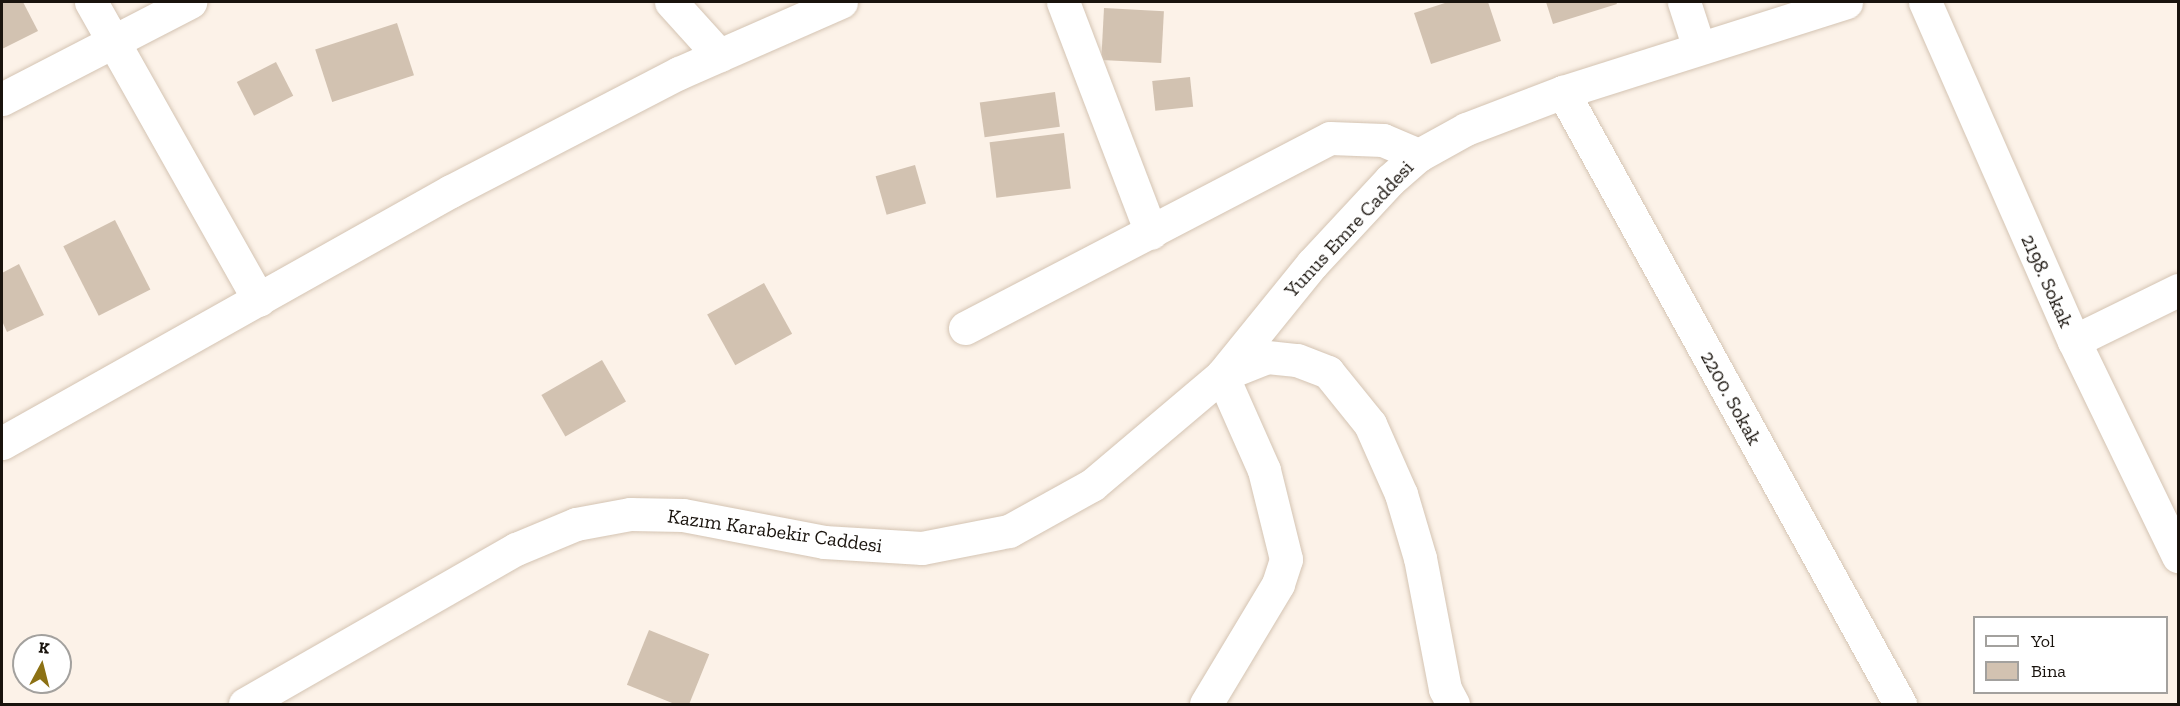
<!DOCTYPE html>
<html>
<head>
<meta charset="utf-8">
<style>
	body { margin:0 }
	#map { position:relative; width:2180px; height:706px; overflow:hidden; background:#fcf2e8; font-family:"Zilla Slab",serif }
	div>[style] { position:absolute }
	.building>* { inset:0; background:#d2c2b1; transform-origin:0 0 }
	.roads { filter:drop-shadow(0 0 2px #d4c4b3) drop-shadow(0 0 2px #d4c4b3) }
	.minor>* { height:33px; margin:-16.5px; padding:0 16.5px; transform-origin:16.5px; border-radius:16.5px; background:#fff }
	span { translate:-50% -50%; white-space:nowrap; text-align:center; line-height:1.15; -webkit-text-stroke:6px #fff; paint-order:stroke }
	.street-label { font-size:20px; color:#19130d }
	.frame { position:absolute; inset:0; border:3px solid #19130d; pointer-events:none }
	.legend { position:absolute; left:1973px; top:616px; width:195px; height:78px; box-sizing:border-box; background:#fff; border:2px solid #a3a19e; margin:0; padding:8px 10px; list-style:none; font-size:18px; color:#19130d }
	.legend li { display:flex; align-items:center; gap:12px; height:30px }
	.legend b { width:30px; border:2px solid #a3a19e }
	.north { position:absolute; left:12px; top:634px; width:60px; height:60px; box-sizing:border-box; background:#fff; border:2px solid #a3a19e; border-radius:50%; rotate:7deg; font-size:16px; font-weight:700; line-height:24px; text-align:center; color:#19130d }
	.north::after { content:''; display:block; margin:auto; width:21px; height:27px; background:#8c7114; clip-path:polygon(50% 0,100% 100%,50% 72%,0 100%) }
</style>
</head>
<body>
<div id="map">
	<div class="building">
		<i style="clip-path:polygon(2px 2px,23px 2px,38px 31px,2px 49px)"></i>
		<i style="clip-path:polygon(1448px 2px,1488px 2px,1501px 41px,1431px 64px,1414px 13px)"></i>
		<i style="clip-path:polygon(1546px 2px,1616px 2px,1617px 4px,1553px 24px)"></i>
		<i style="left:1104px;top:8px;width:60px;height:52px;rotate:3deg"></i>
		<i style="left:397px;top:23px;width:55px;height:86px;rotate:72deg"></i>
		<i style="left:276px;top:62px;width:38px;height:44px;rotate:63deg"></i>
		<i style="left:1190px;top:77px;width:30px;height:38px;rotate:84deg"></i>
		<i style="left:1055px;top:92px;width:35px;height:76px;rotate:82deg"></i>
		<i style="left:1064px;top:133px;width:56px;height:75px;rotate:83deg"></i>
		<i style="left:915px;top:165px;width:40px;height:41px;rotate:74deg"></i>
		<i style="left:115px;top:220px;width:78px;height:58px;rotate:63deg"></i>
		<i style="clip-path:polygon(19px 264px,44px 315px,7px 332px,2px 321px,2px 273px)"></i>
		<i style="left:764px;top:283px;width:58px;height:65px;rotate:61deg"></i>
		<i style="left:602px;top:360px;width:48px;height:70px;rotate:60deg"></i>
		<i style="left:649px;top:630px;width:65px;height:59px;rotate:22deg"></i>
	</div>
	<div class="roads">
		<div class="minor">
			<i style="left:91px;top:2px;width:342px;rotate:60.6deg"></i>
			<i style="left:671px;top:2px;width:72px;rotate:47.8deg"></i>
			<i style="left:1063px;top:2px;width:247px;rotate:69.1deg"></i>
			<i style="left:1684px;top:2px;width:48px;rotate:71.9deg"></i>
			<i style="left:1925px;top:2px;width:370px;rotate:66.3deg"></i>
			<i style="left:2074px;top:341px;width:239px;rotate:64.2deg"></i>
			<i style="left:1563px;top:92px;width:699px;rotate:61.16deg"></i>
			<i style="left:2px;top:99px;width:212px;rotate:-27.3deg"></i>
			<i style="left:965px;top:328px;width:411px;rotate:-27.5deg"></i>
			<i style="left:1330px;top:138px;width:53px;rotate:2.2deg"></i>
			<i style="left:1383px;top:140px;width:39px;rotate:23deg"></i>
			<i style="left:2074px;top:341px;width:116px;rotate:-26.1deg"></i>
			<i style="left:2px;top:443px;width:515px;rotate:-29.3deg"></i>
			<i style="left:451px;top:191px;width:257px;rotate:-27.4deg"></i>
			<i style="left:679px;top:73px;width:177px;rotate:-23.7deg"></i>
			<i style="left:245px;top:704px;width:312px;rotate:-29.8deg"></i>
			<i style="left:516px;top:549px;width:65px;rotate:-22.6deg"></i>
			<i style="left:576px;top:524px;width:55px;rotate:-10.5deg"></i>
			<i style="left:630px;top:514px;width:53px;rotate:1.1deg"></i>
			<i style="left:683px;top:515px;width:144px;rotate:10.8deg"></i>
			<i style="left:824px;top:542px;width:98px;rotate:3.5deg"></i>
			<i style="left:922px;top:548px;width:89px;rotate:-11.1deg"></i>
			<i style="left:1009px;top:531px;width:95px;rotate:-29deg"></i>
			<i style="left:1092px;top:485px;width:170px;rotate:-40.2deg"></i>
			<i style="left:1222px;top:375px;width:48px;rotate:-21.8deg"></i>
			<i style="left:1267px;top:357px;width:30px;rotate:6deg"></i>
			<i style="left:1297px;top:360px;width:33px;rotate:21deg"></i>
			<i style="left:1328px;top:372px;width:67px;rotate:51.1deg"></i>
			<i style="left:1370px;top:424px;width:77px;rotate:66.1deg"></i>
			<i style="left:1401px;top:494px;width:67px;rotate:73.5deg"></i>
			<i style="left:1420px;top:558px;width:133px;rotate:79.2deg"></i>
			<i style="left:1445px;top:689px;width:17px;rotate:62deg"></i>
			<i style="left:1206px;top:704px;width:140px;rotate:-59deg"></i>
			<i style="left:1278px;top:584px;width:26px;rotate:-72deg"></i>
			<i style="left:1286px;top:559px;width:92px;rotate:-103.9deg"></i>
			<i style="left:1264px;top:470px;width:104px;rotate:-113.9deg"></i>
			<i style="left:1222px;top:375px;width:143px;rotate:-51deg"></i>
			<i style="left:1312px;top:264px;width:115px;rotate:-47.1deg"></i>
			<i style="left:1390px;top:180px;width:38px;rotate:-41deg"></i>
			<i style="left:1419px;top:155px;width:54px;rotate:-29deg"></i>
			<i style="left:1466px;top:129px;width:104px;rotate:-20.9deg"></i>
			<i style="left:1563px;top:92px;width:297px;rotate:-17.6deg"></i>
		</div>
	</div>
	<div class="street-label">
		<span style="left:1349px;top:229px;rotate:-47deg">Yunus Emre Caddesi</span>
		<span style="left:2047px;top:281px;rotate:66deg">2198. Sokak</span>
		<span style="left:1731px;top:398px;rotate:61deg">2200. Sokak</span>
		<span style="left:775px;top:531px;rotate:8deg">Kazım Karabekir Caddesi</span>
	</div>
	<div class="frame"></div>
	<ul class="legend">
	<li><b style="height:8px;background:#fff"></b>Yol</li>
	<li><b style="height:16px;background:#d2c2b1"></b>Bina</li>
	</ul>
	<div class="north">K</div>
</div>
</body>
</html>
